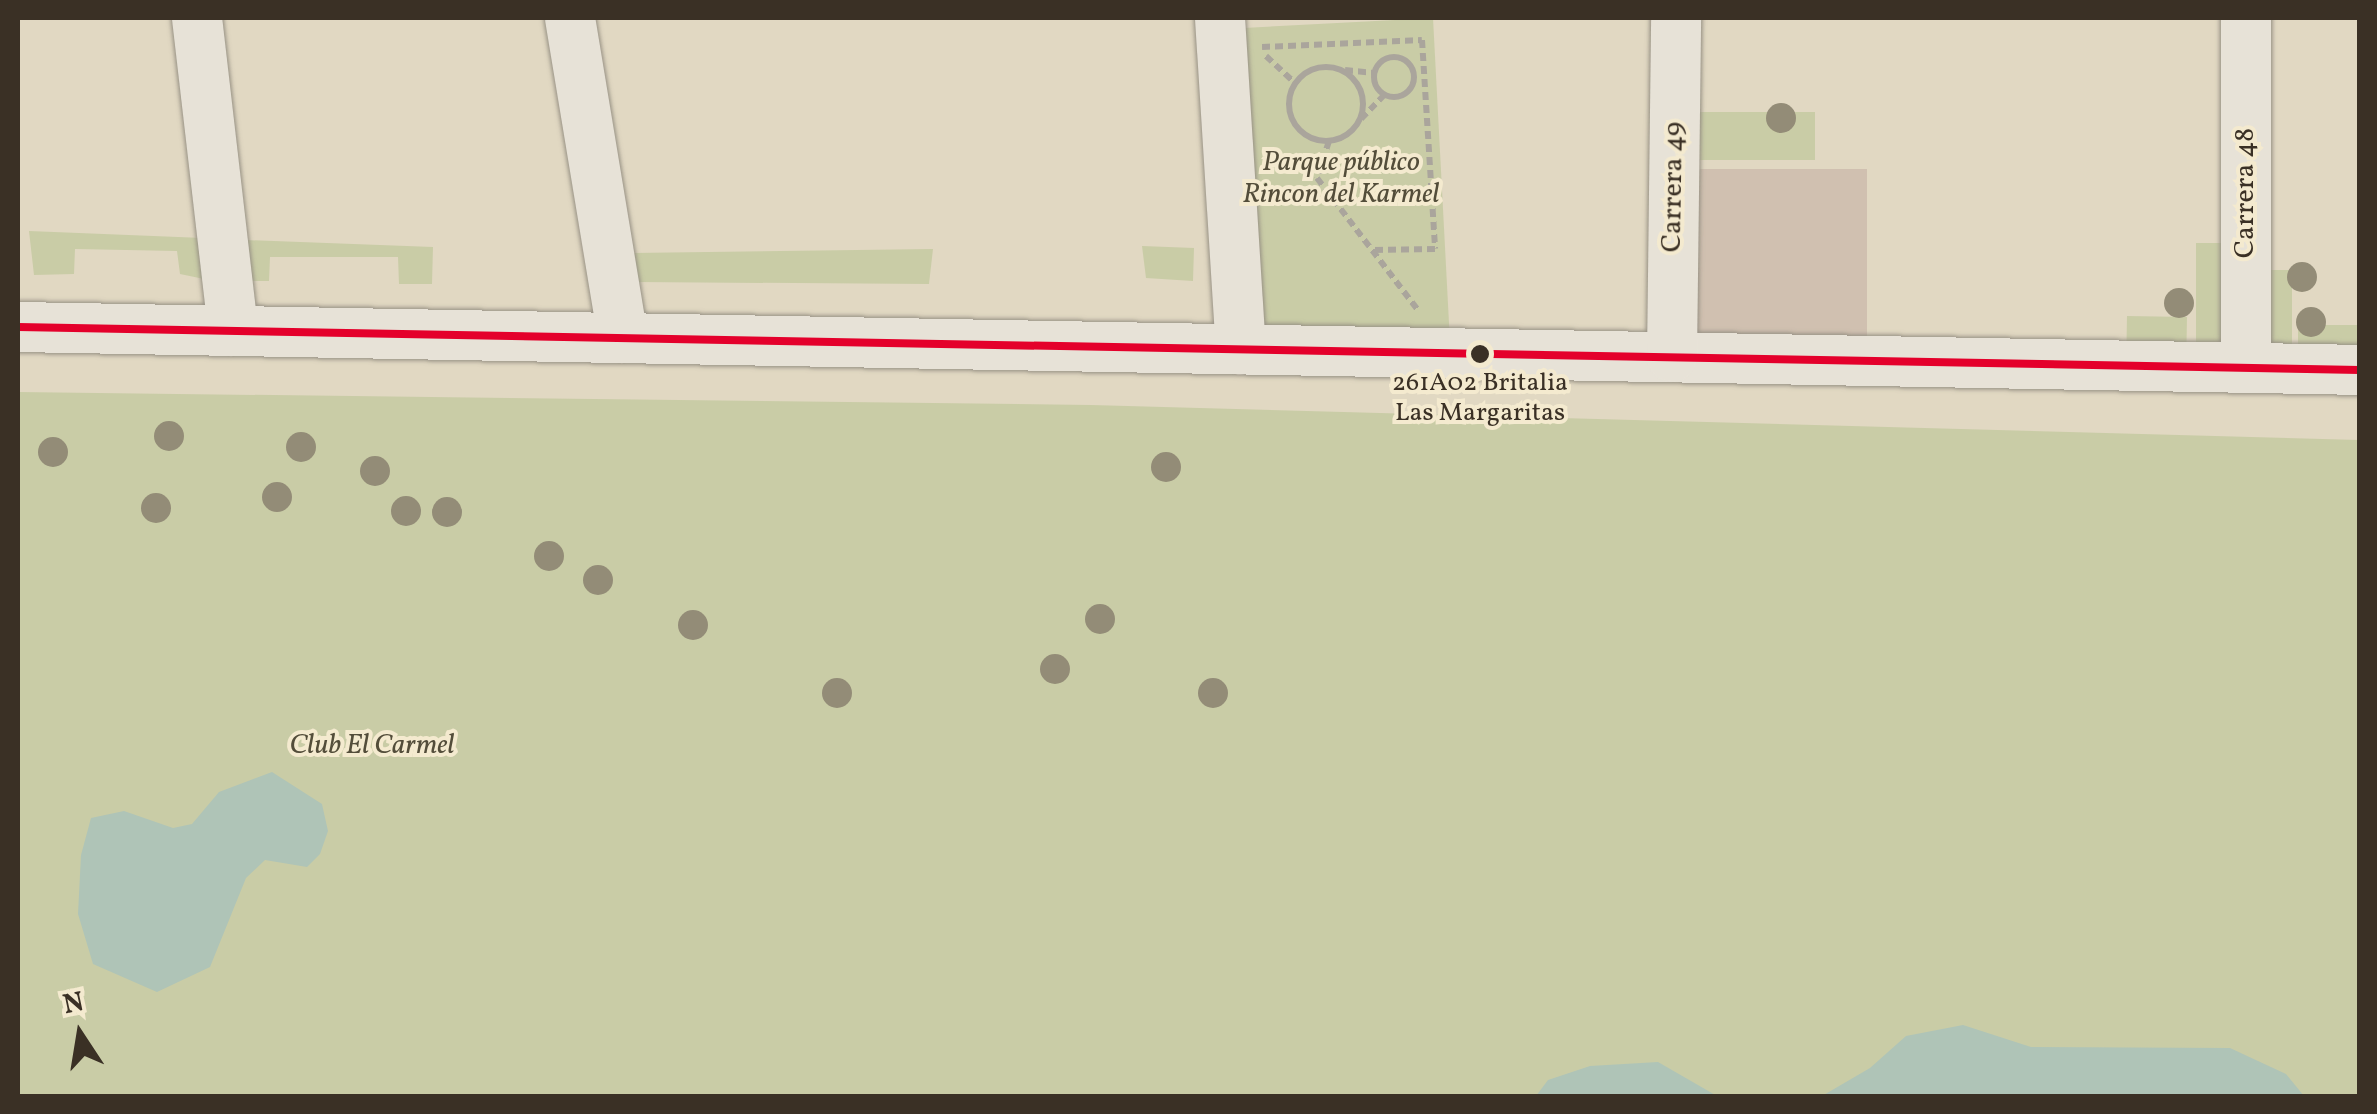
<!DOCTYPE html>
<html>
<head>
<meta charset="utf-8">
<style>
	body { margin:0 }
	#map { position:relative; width:2377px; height:1114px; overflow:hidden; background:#e1d8c2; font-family:Vollkorn,serif }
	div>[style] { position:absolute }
	.green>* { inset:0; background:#c9cca6; transform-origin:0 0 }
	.water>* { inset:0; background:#afc4b7 }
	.building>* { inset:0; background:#d0c0b0; transform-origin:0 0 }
	.path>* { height:6px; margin-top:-3px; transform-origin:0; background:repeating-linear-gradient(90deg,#aaa59c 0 8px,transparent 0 13px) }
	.path>.ring { margin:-3px; padding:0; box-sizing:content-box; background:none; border:6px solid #aaa59c; border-radius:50% }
	.roads { filter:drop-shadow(0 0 2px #989285) drop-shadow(0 0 2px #989285) }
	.minor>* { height:50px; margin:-25px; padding:0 25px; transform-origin:25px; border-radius:25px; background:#e7e2d7 }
	.bus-1>* { height:8px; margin:-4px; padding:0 4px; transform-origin:4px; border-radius:4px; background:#e4002b }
	.trees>* { width:30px; height:30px; margin:-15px; border-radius:50%; background:#938c77 }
	.dots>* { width:28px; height:28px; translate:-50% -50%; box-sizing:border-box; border:5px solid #f4eacf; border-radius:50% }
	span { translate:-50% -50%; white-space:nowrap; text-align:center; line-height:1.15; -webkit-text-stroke:8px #f4eacf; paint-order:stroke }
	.bus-label { font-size:26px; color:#3a3025 }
	.park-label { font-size:28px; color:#534d3a; font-style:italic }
	.street-label { font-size:28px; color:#3a3025 }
	.frame { position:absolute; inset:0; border:20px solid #3a3025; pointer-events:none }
	.north { position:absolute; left:30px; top:984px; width:100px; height:100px; -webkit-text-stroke:8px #f4eacf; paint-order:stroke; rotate:348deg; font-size:28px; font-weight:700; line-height:40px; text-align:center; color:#3a3025 }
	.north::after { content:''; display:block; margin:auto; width:35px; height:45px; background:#3a3025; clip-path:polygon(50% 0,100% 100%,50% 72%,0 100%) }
</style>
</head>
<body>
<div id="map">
	<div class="green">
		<i style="left:1433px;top:18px;width:314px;height:199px;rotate:87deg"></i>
		<i style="left:1815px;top:112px;width:48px;height:121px;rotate:90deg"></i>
		<i style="clip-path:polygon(29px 231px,203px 238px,209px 280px,180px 274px,177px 251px,75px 249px,74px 274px,34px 275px)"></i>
		<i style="clip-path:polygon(245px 240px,433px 247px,432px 284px,399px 284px,398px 257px,270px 257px,269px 281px,245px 281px)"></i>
		<i style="left:2196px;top:243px;width:41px;height:105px"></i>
		<i style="clip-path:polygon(1142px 246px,1194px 248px,1193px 281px,1146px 278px)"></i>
		<i style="clip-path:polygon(933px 249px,929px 284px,635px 282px,632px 253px)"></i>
		<i style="left:2253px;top:270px;width:39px;height:79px"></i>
		<i style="left:2127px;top:316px;width:60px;height:30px;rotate:1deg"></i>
		<i style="left:2359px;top:325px;width:27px;height:61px;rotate:90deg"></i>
		<i style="clip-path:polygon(18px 392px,1091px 405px,2359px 440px,2359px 1096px,18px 1096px)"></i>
	</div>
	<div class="water">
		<i style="clip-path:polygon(272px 772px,322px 804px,328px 831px,320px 854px,307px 867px,265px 860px,246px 878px,210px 967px,157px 992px,93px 964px,78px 914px,81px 855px,91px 818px,124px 811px,173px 828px,192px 824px,219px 792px)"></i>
		<i style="clip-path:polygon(1963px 1025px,2031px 1047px,2230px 1048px,2286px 1074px,2304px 1096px,1822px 1096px,1870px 1068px,1906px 1036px)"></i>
		<i style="clip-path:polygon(1658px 1062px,1717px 1096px,1536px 1096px,1548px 1080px,1590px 1066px)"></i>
	</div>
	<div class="building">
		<i style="left:1687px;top:169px;width:180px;height:168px"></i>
	</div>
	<div class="path">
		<i style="left:1262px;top:47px;width:160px;rotate:-2.5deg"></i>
		<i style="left:1422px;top:40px;width:209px;rotate:86.4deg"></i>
		<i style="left:1435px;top:249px;width:63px;rotate:179.1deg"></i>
		<i style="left:1266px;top:56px;width:40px;rotate:43deg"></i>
		<i class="ring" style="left:1374px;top:57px;width:34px;height:34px"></i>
		<i class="ring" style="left:1289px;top:67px;width:68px;height:68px"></i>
		<i style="left:1345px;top:70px;width:29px;rotate:6deg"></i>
		<i style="left:1361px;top:119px;width:33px;rotate:-46deg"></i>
		<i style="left:1329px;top:141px;width:39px;rotate:108deg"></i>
		<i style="left:1317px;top:178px;width:165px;rotate:52.6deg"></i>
	</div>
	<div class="roads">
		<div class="minor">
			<i style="left:197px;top:18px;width:315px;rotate:83.4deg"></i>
			<i style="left:570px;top:18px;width:324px;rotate:80.6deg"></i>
			<i style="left:1220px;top:18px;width:332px;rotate:86.4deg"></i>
			<i style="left:18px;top:327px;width:2342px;rotate:1.05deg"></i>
			<i style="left:1672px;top:357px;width:339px;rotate:-89.3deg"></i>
			<i style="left:2246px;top:368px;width:350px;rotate:-90deg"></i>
		</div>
	</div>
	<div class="bus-1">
		<i style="left:18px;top:327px;width:2342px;rotate:1.05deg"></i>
	</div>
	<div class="trees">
		<i style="left:1781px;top:118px"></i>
		<i style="left:2302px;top:277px"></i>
		<i style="left:2179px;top:303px"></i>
		<i style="left:2311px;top:322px"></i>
		<i style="left:169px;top:436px"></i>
		<i style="left:301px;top:447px"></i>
		<i style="left:53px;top:452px"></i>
		<i style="left:1166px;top:467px"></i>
		<i style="left:375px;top:471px"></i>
		<i style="left:277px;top:497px"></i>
		<i style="left:156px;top:508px"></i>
		<i style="left:406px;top:511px"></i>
		<i style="left:447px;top:512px"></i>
		<i style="left:549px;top:556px"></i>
		<i style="left:598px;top:580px"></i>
		<i style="left:1100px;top:619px"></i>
		<i style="left:693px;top:625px"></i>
		<i style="left:1055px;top:669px"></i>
		<i style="left:837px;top:693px"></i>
		<i style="left:1213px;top:693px"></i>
	</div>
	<div class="dots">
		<i style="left:1480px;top:354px;background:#3a3025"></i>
	</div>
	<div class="bus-label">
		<span style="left:1480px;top:399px">261A02 Britalia<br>Las Margaritas</span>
	</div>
	<div class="park-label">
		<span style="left:1341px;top:179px">Parque público<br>Rincon del Karmel</span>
		<span style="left:372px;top:746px">Club El Carmel</span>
	</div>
	<div class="street-label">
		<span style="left:1674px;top:187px;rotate:-89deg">Carrera 49</span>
		<span style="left:2246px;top:193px;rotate:-90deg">Carrera 48</span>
	</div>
	<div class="frame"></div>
	<div class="north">N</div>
</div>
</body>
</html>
